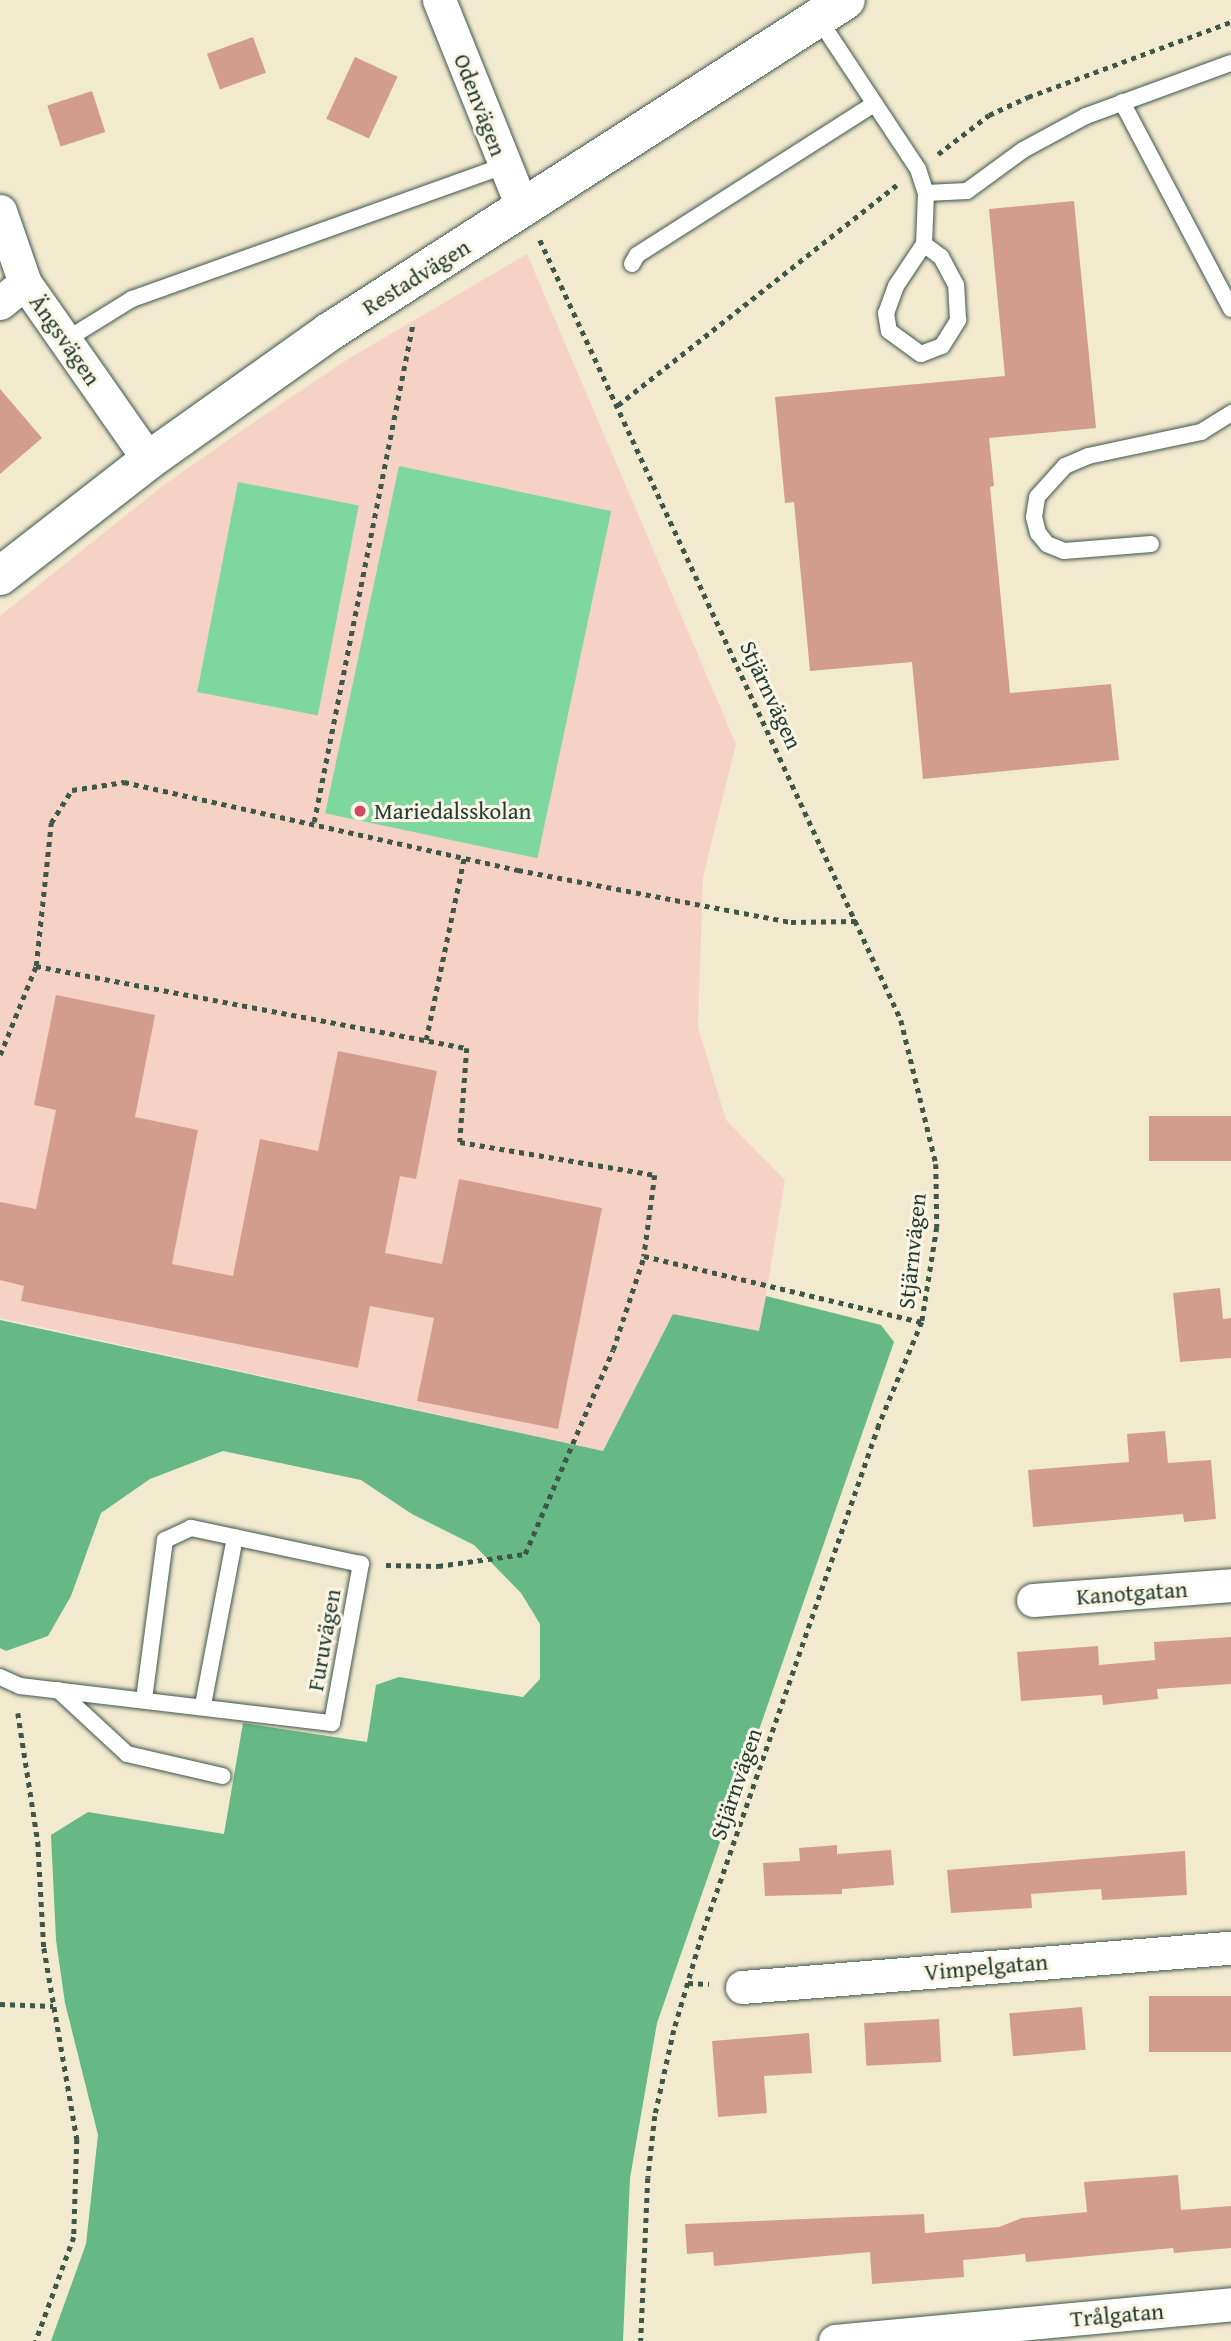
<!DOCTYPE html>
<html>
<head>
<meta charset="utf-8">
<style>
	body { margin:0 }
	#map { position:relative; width:1231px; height:2341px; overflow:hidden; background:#f2eacf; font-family:"Gentium Book Plus",serif }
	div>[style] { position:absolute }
	.built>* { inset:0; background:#f6d2c4 }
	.green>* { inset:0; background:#7ed89e; transform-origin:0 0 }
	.forest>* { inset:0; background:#66b885 }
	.building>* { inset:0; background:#d39d8e; transform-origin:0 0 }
	.path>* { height:4.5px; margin-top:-2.25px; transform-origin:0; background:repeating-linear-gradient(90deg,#3f574b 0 5px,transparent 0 10px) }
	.roads { filter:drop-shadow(0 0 2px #3f574b) drop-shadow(0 0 2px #3f574b) }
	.lane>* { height:16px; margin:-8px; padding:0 8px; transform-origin:8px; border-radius:8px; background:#fff }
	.street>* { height:33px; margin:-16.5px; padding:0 16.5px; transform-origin:16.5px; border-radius:16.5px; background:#fff }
	.secondary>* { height:38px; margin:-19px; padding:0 19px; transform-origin:19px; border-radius:19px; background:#fff }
	.dots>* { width:19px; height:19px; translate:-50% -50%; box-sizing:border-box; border:4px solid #fcf5e5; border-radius:50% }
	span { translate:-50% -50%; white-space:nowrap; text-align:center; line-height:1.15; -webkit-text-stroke:6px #fcf5e5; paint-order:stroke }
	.street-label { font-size:23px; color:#1f3d34 }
	.poi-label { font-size:23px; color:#1f3d34 }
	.left { translate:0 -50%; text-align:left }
</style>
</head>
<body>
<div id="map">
	<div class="built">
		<i style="clip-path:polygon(527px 254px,736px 744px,703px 877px,698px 1027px,726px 1120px,785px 1180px,760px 1331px,673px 1314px,603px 1451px,0 1318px,0 616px,165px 484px,254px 422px,348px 359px)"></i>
	</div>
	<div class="green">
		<i style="left:399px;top:466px;width:217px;height:355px;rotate:12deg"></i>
		<i style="left:238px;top:482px;width:123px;height:214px;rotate:11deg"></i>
	</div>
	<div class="forest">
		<i style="clip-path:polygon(766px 1296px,881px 1325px,894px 1342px,657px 2023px,630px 2178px,623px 2341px,51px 2341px,86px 2244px,98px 2135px,65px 2003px,56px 1940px,51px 1835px,88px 1812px,224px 1834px,243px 1723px,367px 1742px,376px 1685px,399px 1677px,523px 1697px,540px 1679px,540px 1624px,521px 1593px,474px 1545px,412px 1514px,361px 1480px,223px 1451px,150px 1479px,101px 1513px,71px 1596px,48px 1636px,6px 1651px,0 1648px,0 1320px,603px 1451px,673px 1314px,759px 1331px)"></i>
	</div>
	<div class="building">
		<i style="left:253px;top:37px;width:38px;height:49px;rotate:70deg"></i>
		<i style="left:355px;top:57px;width:47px;height:68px;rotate:25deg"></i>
		<i style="left:92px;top:91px;width:43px;height:47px;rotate:72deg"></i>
		<i style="clip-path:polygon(1074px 201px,1096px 428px,989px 438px,994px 486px,990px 487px,1010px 693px,1111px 684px,1119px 760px,923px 779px,912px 662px,810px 671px,794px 502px,785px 503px,775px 397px,1005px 376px,989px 209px)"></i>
		<i style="clip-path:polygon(0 389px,42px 438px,0 474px)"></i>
		<i style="clip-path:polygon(56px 995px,155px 1015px,135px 1117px,198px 1130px,172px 1264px,233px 1276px,260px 1139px,318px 1151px,338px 1051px,437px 1071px,416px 1179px,400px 1176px,385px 1253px,442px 1264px,459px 1179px,602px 1208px,558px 1429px,417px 1401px,434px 1318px,370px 1306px,358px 1368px,21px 1301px,24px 1286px,0 1280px,0 1202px,36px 1209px,56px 1110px,34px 1105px)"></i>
		<i style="left:1231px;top:1116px;width:45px;height:82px;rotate:90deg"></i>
		<i style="clip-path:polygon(1220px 1288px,1223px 1319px,1231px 1318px,1231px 1358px,1180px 1362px,1173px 1293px)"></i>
		<i style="clip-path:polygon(1165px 1431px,1168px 1463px,1211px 1460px,1216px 1519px,1184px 1522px,1183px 1514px,1033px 1527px,1028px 1470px,1129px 1462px,1127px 1434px)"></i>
		<i style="clip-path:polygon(1231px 1637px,1231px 1684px,1157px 1689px,1158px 1699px,1103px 1705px,1102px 1695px,1021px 1701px,1017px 1652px,1098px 1646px,1099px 1665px,1155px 1660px,1154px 1642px)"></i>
		<i style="clip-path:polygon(837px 1845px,837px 1854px,891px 1850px,894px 1885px,842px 1889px,842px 1894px,765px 1896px,763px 1863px,800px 1861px,799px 1848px)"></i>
		<i style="clip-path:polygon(1185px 1851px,1187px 1895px,1102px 1900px,1101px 1889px,1031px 1894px,1032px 1908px,951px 1913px,947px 1870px)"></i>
		<i style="left:1231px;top:1996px;width:56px;height:82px;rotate:90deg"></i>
		<i style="left:1082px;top:2007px;width:43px;height:73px;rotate:85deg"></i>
		<i style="left:939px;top:2019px;width:43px;height:75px;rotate:87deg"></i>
		<i style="clip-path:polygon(809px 2033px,812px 2073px,764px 2076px,767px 2113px,718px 2117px,712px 2041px)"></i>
		<i style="clip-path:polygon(1178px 2175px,1181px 2210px,1231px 2206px,1231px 2248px,1174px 2253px,1173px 2248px,1026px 2262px,1025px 2254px,963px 2260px,964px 2277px,872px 2284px,870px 2252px,714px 2266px,713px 2252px,687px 2254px,685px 2224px,924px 2214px,925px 2233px,999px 2227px,1022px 2218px,1087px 2212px,1084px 2182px)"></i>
	</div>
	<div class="path">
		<i style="left:938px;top:154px;width:64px;rotate:-37.4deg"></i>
		<i style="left:989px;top:115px;width:43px;rotate:-24.8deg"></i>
		<i style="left:1028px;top:97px;width:216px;rotate:-20.3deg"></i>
		<i style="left:540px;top:240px;width:859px;rotate:65.16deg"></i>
		<i style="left:901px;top:1020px;width:148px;rotate:76.3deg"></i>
		<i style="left:936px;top:1164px;width:63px;rotate:89.1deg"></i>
		<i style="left:937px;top:1227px;width:96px;rotate:99deg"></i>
		<i style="left:922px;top:1322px;width:112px;rotate:112.7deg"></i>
		<i style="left:879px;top:1425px;width:540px;rotate:109.14deg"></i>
		<i style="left:702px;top:1935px;width:99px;rotate:106.4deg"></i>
		<i style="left:674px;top:2030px;width:88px;rotate:102.5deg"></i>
		<i style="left:655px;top:2116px;width:62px;rotate:96.4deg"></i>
		<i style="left:648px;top:2178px;width:163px;rotate:92.5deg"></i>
		<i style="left:618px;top:405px;width:355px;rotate:-38.3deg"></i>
		<i style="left:314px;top:822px;width:509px;rotate:-78.78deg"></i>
		<i style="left:36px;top:966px;width:439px;rotate:10.8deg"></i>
		<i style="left:467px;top:1048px;width:94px;rotate:94.3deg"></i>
		<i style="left:460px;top:1142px;width:198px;rotate:9.6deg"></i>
		<i style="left:655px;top:1175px;width:82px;rotate:97.7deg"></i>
		<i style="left:426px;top:1040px;width:186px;rotate:-78.2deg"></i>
		<i style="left:0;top:1055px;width:96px;rotate:-68deg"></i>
		<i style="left:36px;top:966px;width:144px;rotate:-84deg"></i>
		<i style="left:51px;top:823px;width:39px;rotate:-58deg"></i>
		<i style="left:72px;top:790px;width:53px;rotate:-8.7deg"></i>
		<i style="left:124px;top:782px;width:404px;rotate:12.6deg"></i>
		<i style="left:518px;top:870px;width:278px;rotate:10.8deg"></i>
		<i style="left:791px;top:922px;width:65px;rotate:-0.9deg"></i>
		<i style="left:386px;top:1565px;width:52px;rotate:1.1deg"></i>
		<i style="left:438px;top:1566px;width:88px;rotate:-7.9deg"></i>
		<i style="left:525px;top:1554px;width:222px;rotate:-66.7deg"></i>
		<i style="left:613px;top:1350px;width:99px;rotate:-71.7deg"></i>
		<i style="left:644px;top:1256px;width:286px;rotate:13.4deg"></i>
		<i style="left:18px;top:1713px;width:131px;rotate:81.2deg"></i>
		<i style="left:38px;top:1842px;width:106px;rotate:86.8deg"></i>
		<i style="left:44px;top:1948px;width:194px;rotate:80.2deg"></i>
		<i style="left:77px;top:2139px;width:98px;rotate:91.8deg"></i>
		<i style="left:74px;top:2237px;width:111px;rotate:110.1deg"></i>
		<i style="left:688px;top:1983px;width:21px;rotate:3deg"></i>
		<i style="left:0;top:2004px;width:53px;rotate:2.2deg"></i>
	</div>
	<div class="roads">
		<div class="lane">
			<i style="left:818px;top:18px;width:181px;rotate:56.5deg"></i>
			<i style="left:918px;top:169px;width:25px;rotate:72deg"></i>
			<i style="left:926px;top:193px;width:51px;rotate:92.2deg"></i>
			<i style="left:924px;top:244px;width:50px;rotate:123.7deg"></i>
			<i style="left:896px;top:286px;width:29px;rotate:110deg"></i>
			<i style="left:886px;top:313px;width:18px;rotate:81deg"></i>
			<i style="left:889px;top:331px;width:39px;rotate:36deg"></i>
			<i style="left:921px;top:354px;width:22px;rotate:-21deg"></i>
			<i style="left:942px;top:346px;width:31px;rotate:-58deg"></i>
			<i style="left:958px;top:320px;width:35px;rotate:-93deg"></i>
			<i style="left:956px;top:285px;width:32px;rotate:-118deg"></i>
			<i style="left:941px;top:257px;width:21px;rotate:-143deg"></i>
			<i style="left:1122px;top:102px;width:234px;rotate:62.2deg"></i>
			<i style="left:926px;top:193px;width:41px;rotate:-2.8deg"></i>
			<i style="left:967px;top:191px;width:69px;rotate:-36.2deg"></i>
			<i style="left:1023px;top:150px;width:72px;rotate:-28.4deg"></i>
			<i style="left:1086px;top:116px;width:154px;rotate:-20.1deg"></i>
			<i style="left:632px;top:264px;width:10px;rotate:-61deg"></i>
			<i style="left:637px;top:255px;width:281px;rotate:-32.5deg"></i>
			<i style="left:64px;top:341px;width:80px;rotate:-31.7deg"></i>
			<i style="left:132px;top:299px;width:395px;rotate:-19.7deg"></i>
			<i style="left:1151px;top:544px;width:87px;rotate:175.4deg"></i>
			<i style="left:1064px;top:551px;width:18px;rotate:-158deg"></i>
			<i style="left:1047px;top:544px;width:14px;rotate:-129deg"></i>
			<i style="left:1038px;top:533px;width:16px;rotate:-104deg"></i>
			<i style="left:1034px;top:517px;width:20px;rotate:-81deg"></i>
			<i style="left:1037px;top:497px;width:42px;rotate:-47.9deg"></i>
			<i style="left:1065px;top:466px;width:25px;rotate:-23deg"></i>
			<i style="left:1088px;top:456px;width:116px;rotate:-12deg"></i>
			<i style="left:1201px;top:432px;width:36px;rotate:-32deg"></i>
			<i style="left:0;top:1677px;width:22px;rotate:24deg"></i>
			<i style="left:20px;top:1686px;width:314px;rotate:6.8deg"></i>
			<i style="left:332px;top:1723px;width:162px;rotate:-79.7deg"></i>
			<i style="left:361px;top:1564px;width:174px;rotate:-168deg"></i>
			<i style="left:191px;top:1528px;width:29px;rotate:155deg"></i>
			<i style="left:165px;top:1540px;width:160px;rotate:97.5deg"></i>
			<i style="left:58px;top:1690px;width:94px;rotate:42.8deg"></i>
			<i style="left:127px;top:1754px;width:98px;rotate:13deg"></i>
			<i style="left:203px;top:1705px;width:171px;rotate:-79.2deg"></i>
		</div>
		<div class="street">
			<i style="left:439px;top:0;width:225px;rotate:68.1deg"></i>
			<i style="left:0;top:211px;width:76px;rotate:70.9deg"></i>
			<i style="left:25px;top:283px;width:216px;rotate:55deg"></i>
			<i style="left:0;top:303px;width:32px;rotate:-39deg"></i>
			<i style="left:1033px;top:1600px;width:199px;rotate:-4.3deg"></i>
			<i style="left:742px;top:1987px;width:491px;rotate:-4.6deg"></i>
			<i style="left:835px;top:2341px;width:398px;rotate:-5.3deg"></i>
		</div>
		<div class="secondary">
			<i style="left:0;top:576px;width:189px;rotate:-37.9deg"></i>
			<i style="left:149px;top:460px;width:221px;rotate:-35.4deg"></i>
			<i style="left:329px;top:332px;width:614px;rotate:-32.71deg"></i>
		</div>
	</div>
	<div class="dots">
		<i style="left:360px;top:811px;background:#d1495b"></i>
	</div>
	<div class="street-label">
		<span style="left:480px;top:105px;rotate:69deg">Odenvägen</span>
		<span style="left:416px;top:277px;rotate:-32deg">Restadvägen</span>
		<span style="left:65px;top:340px;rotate:55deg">Ängsvägen</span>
		<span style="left:771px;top:695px;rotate:65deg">Stjärnvägen</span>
		<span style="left:912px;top:1251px;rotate:-84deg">Stjärnvägen</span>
		<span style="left:1132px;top:1593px;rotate:-4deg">Kanotgatan</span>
		<span style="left:324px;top:1640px;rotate:-80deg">Furuvägen</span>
		<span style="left:736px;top:1784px;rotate:-71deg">Stjärnvägen</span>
		<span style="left:986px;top:1967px;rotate:-5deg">Vimpelgatan</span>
		<span style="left:1117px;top:2315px;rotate:-5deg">Trålgatan</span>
	</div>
	<div class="poi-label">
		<span class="left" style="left:374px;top:811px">Mariedalsskolan</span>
	</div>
</div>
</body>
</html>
